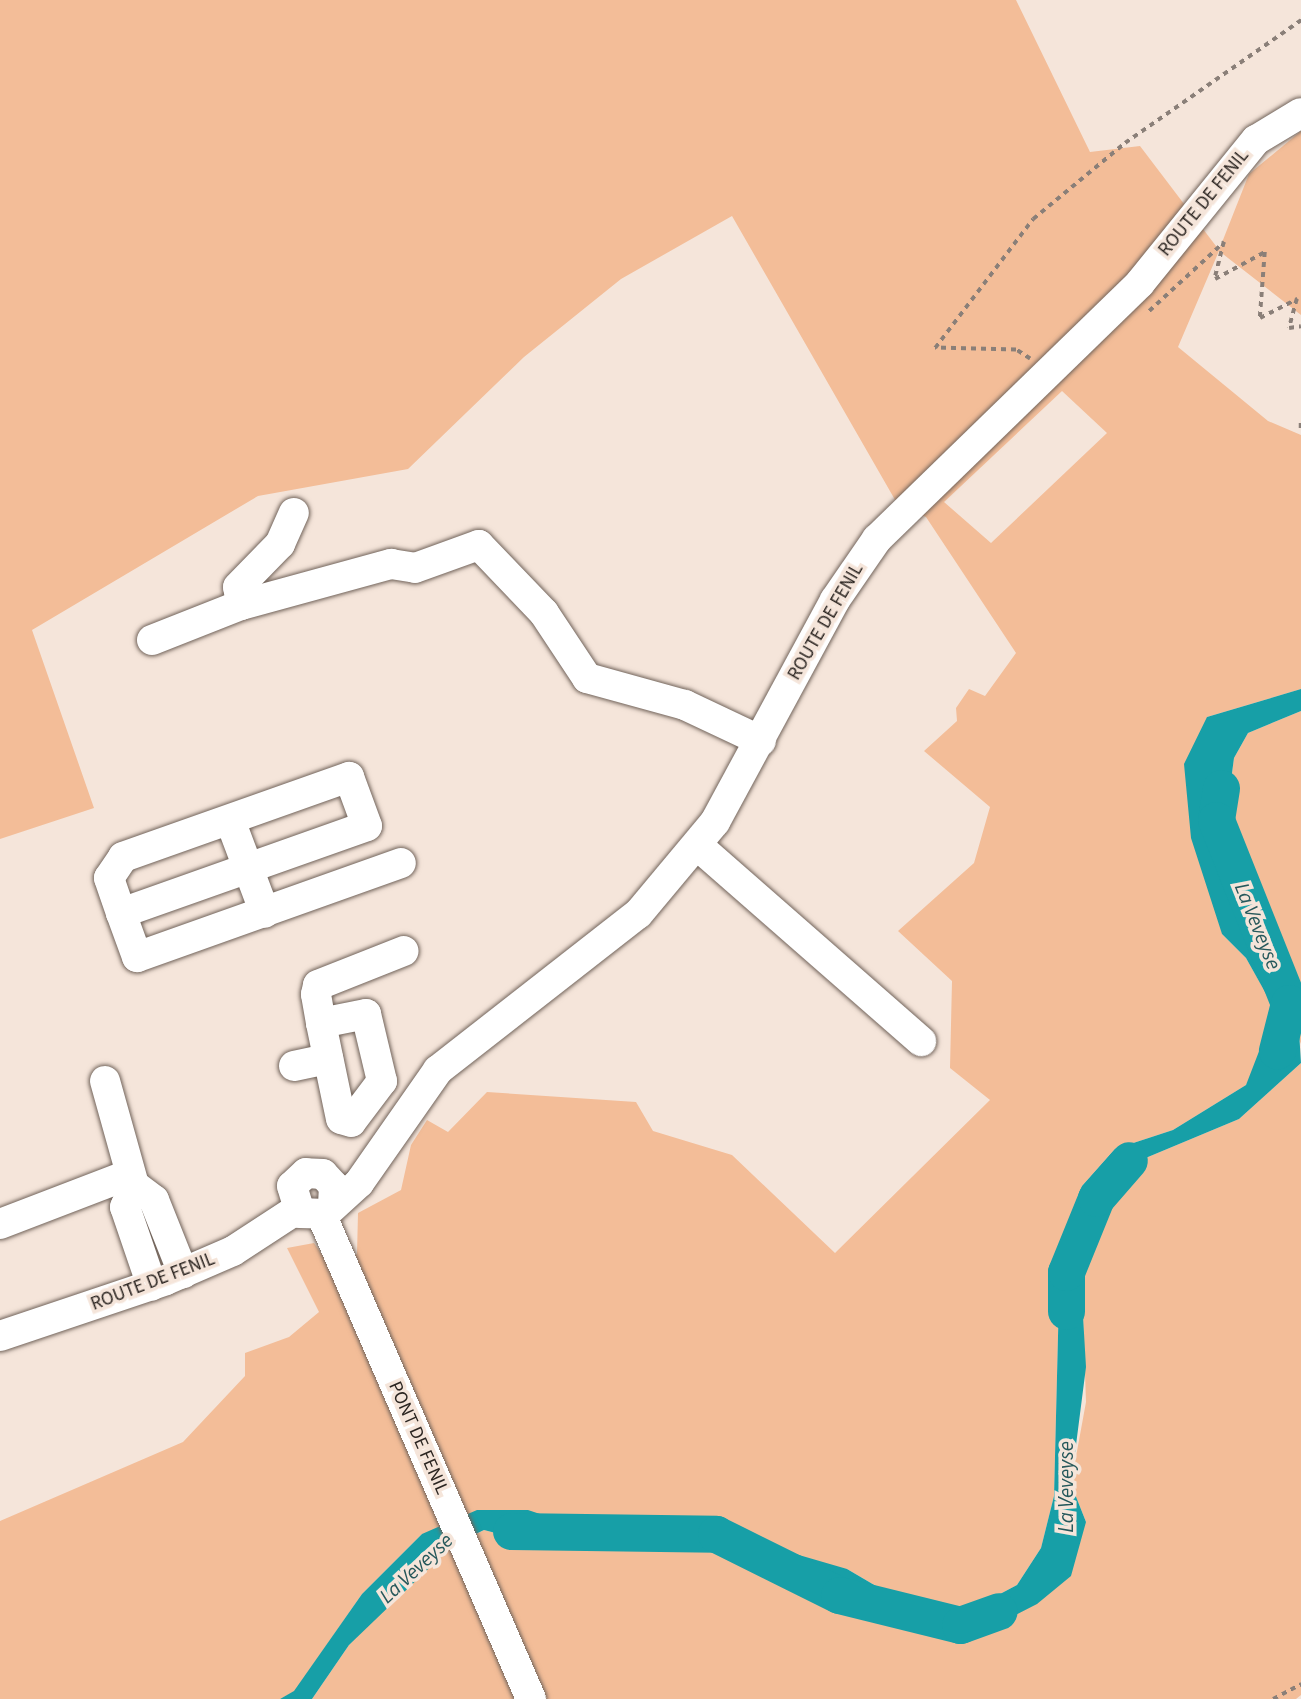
<!DOCTYPE html>
<html>
<head>
<meta charset="utf-8">
<style>
	body { margin:0 }
	#map { position:relative; width:1301px; height:1699px; overflow:hidden; background:#f5e5da; font-family:"Source Sans 3",sans-serif }
	div>[style] { position:absolute }
	.green>* { inset:0; background:#f3bd98 }
	.water>* { inset:0; background:#179fa7 }
	.river>* { height:37px; margin:-18.5px; padding:0 18.5px; transform-origin:18.5px; border-radius:18.5px; background:#179fa7 }
	.path>* { height:3.5px; margin-top:-1.75px; transform-origin:0; background:repeating-linear-gradient(90deg,#8a7f78 0 5px,transparent 0 10px) }
	.roads { filter:drop-shadow(0 0 2px #71635a) drop-shadow(0 0 2px #71635a) }
	.minor>* { height:30px; margin:-15px; padding:0 15px; transform-origin:15px; border-radius:15px; background:#fff }
	span { translate:-50% -50%; white-space:nowrap; text-align:center; line-height:1.15; -webkit-text-stroke:7px #f5e5da; paint-order:stroke }
	.street-label { font-size:19px; color:#2b2521 }
	.water-label { font-size:21px; color:#26585b; font-style:italic }
</style>
</head>
<body>
<div id="map">
	<div class="green">
		<i style="clip-path:polygon(evenodd,0 0,1016px 0,1090px 152px,1140px 146px,1219px 250px,1249px 174px,1301px 131px,1301px 315px,1219px 251px,1178px 347px,1268px 421px,1301px 435px,1301px 689px,1207px 717px,1222px 934px,1246px 958px,1275px 1009px,1263px 1055px,1246px 1085px,1173px 1130px,1115px 1149px,1082px 1186px,1059px 1296px,1054px 1496px,1041px 1548px,1017px 1585px,983px 1603px,946px 1611px,893px 1596px,847px 1569px,781px 1584px,992px 1627px,1086px 1522px,1071px 1484px,1086px 1402px,1083px 1316px,1066px 1272px,1096px 1198px,1136px 1162px,1239px 1119px,1301px 1063px,1301px 1695px,1296px 1699px,312px 1699px,349px 1645px,437px 1555px,484px 1530px,530px 1542px,561px 1521px,422px 1534px,362px 1594px,294px 1692px,280px 1699px,0 1699px,0 1521px,183px 1442px,245px 1376px,245px 1353px,289px 1337px,319px 1312px,287px 1248px,314px 1243px,334px 1272px,357px 1254px,358px 1213px,401px 1190px,411px 1145px,427px 1120px,448px 1132px,487px 1092px,636px 1102px,653px 1131px,732px 1155px,835px 1253px,990px 1100px,950px 1068px,952px 981px,898px 931px,974px 863px,990px 807px,924px 751px,957px 721px,956px 708px,969px 689px,985px 696px,1016px 653px,926px 517px,898px 505px,732px 216px,621px 279px,524px 357px,408px 469px,258px 496px,32px 630px,94px 808px,0 839px,0 0,1062px 391px,1107px 433px,991px 543px,944px 502px,1062px 391px)"></i>
		<i style="clip-path:polygon(1301px 711px,1301px 1044px,1222px 849px,1234px 758px,1248px 733px)"></i>
	</div>
	<div class="water">
		<i style="clip-path:polygon(1301px 689px,1301px 711px,1248px 733px,1234px 758px,1222px 849px,1299px 1031px,1301px 1063px,1239px 1119px,1136px 1162px,1096px 1198px,1067px 1272px,1083px 1316px,1086px 1367px,1071px 1484px,1086px 1522px,1071px 1576px,1037px 1604px,992px 1627px,781px 1584px,739px 1561px,722px 1543px,727px 1534px,847px 1569px,893px 1596px,946px 1611px,983px 1603px,1017px 1585px,1041px 1548px,1054px 1496px,1059px 1296px,1066px 1231px,1082px 1186px,1115px 1149px,1173px 1130px,1246px 1085px,1275px 1010px,1246px 958px,1222px 934px,1191px 838px,1184px 764px,1207px 717px)"></i>
		<i style="clip-path:polygon(477px 1510px,528px 1510px,561px 1521px,561px 1535px,530px 1542px,484px 1530px,453px 1545px,349px 1645px,312px 1699px,280px 1699px,294px 1691px,362px 1594px,422px 1534px)"></i>
	</div>
	<div class="river">
		<i style="left:1221px;top:788px;width:32px;rotate:99deg"></i>
		<i style="left:1216px;top:820px;width:197px;rotate:68.3deg"></i>
		<i style="left:1289px;top:1003px;width:49px;rotate:104.3deg"></i>
		<i style="left:1066px;top:1311px;width:39px;rotate:-90deg"></i>
		<i style="left:1066px;top:1272px;width:80px;rotate:-67.9deg"></i>
		<i style="left:1096px;top:1198px;width:50px;rotate:-49deg"></i>
		<i style="left:511px;top:1531px;width:205px;rotate:0.8deg"></i>
		<i style="left:716px;top:1534px;width:137px;rotate:26.4deg"></i>
		<i style="left:839px;top:1595px;width:125px;rotate:13.9deg"></i>
		<i style="left:960px;top:1625px;width:41px;rotate:-19.7deg"></i>
	</div>
	<div class="path">
		<i style="left:1149px;top:311px;width:102px;rotate:-42.6deg"></i>
		<i style="left:1224px;top:242px;width:38px;rotate:104deg"></i>
		<i style="left:1215px;top:279px;width:57px;rotate:-28.4deg"></i>
		<i style="left:1265px;top:252px;width:66px;rotate:94.3deg"></i>
		<i style="left:1260px;top:318px;width:42px;rotate:-27.2deg"></i>
		<i style="left:1297px;top:299px;width:30px;rotate:105deg"></i>
		<i style="left:1289px;top:328px;width:12px;rotate:-9deg"></i>
		<i style="left:1030px;top:359px;width:17px;rotate:-147deg"></i>
		<i style="left:1016px;top:350px;width:81px;rotate:-178.6deg"></i>
		<i style="left:935px;top:348px;width:162px;rotate:-52.8deg"></i>
		<i style="left:1033px;top:219px;width:119px;rotate:-39.6deg"></i>
		<i style="left:1125px;top:143px;width:215px;rotate:-34.9deg"></i>
		<i style="left:1301px;top:423px;width:10px;rotate:90deg"></i>
		<i style="left:1273px;top:1699px;width:32px;rotate:-28deg"></i>
	</div>
	<div class="roads">
		<div class="minor">
			<i style="left:241px;top:605px;width:18px;rotate:-99deg"></i>
			<i style="left:238px;top:587px;width:60px;rotate:-45.7deg"></i>
			<i style="left:280px;top:544px;width:34px;rotate:-66deg"></i>
			<i style="left:152px;top:640px;width:96px;rotate:-21.5deg"></i>
			<i style="left:241px;top:605px;width:156px;rotate:-15.3deg"></i>
			<i style="left:391px;top:564px;width:24px;rotate:9deg"></i>
			<i style="left:415px;top:568px;width:68px;rotate:-19.8deg"></i>
			<i style="left:479px;top:545px;width:94px;rotate:46.3deg"></i>
			<i style="left:544px;top:613px;width:78px;rotate:56.5deg"></i>
			<i style="left:587px;top:678px;width:102px;rotate:15.4deg"></i>
			<i style="left:685px;top:705px;width:84px;rotate:25.3deg"></i>
			<i style="left:349px;top:777px;width:52px;rotate:69.8deg"></i>
			<i style="left:367px;top:826px;width:261px;rotate:160.5deg"></i>
			<i style="left:121px;top:913px;width:37px;rotate:-109deg"></i>
			<i style="left:109px;top:878px;width:25px;rotate:-56deg"></i>
			<i style="left:123px;top:857px;width:240px;rotate:-19.5deg"></i>
			<i style="left:230px;top:820px;width:99px;rotate:69.4deg"></i>
			<i style="left:697px;top:845px;width:298px;rotate:41.2deg"></i>
			<i style="left:121px;top:913px;width:47px;rotate:70deg"></i>
			<i style="left:137px;top:957px;width:280px;rotate:-19.6deg"></i>
			<i style="left:321px;top:1023px;width:46px;rotate:-11.3deg"></i>
			<i style="left:366px;top:1014px;width:69px;rotate:76.6deg"></i>
			<i style="left:382px;top:1081px;width:51px;rotate:127.1deg"></i>
			<i style="left:351px;top:1122px;width:10px;rotate:-163deg"></i>
			<i style="left:341px;top:1119px;width:98px;rotate:-101.8deg"></i>
			<i style="left:321px;top:1023px;width:29px;rotate:-100deg"></i>
			<i style="left:316px;top:994px;width:9px;rotate:-77deg"></i>
			<i style="left:318px;top:985px;width:92px;rotate:-21.6deg"></i>
			<i style="left:294px;top:1066px;width:35px;rotate:-12deg"></i>
			<i style="left:105px;top:1081px;width:108px;rotate:74.4deg"></i>
			<i style="left:134px;top:1185px;width:25px;rotate:37deg"></i>
			<i style="left:154px;top:1200px;width:79px;rotate:68.3deg"></i>
			<i style="left:134px;top:1185px;width:24px;rotate:112deg"></i>
			<i style="left:125px;top:1207px;width:83px;rotate:71.1deg"></i>
			<i style="left:333px;top:1205px;width:19px;rotate:-87deg"></i>
			<i style="left:334px;top:1186px;width:16px;rotate:-133deg"></i>
			<i style="left:323px;top:1174px;width:17px;rotate:-177deg"></i>
			<i style="left:306px;top:1173px;width:19px;rotate:137deg"></i>
			<i style="left:292px;top:1186px;width:28px;rotate:73deg"></i>
			<i style="left:300px;top:1213px;width:25px;rotate:2deg"></i>
			<i style="left:325px;top:1214px;width:46px;rotate:-42.4deg"></i>
			<i style="left:359px;top:1183px;width:138px;rotate:-55deg"></i>
			<i style="left:438px;top:1070px;width:254px;rotate:-38deg"></i>
			<i style="left:638px;top:914px;width:120px;rotate:-50.1deg"></i>
			<i style="left:715px;top:822px;width:252px;rotate:-61.6deg"></i>
			<i style="left:835px;top:600px;width:74px;rotate:-55.5deg"></i>
			<i style="left:877px;top:539px;width:367px;rotate:-44.2deg"></i>
			<i style="left:1140px;top:283px;width:184px;rotate:-51deg"></i>
			<i style="left:1256px;top:140px;width:52px;rotate:-31deg"></i>
			<i style="left:322px;top:1216px;width:526px;rotate:66.6deg"></i>
			<i style="left:0;top:1224px;width:139px;rotate:-21deg"></i>
			<i style="left:0;top:1336px;width:175px;rotate:-18.6deg"></i>
			<i style="left:166px;top:1280px;width:73px;rotate:-23.4deg"></i>
			<i style="left:233px;top:1251px;width:75px;rotate:-33.1deg"></i>
		</div>
	</div>
	<div class="street-label">
		<span style="left:1204px;top:203px;rotate:-51deg">ROUTE DE FENIL</span>
		<span style="left:826px;top:622px;rotate:-60deg">ROUTE DE FENIL</span>
		<span style="left:153px;top:1282px;rotate:-21deg">ROUTE DE FENIL</span>
		<span style="left:418px;top:1438px;rotate:66deg">PONT DE FENIL</span>
	</div>
	<div class="water-label">
		<span style="left:1258px;top:926px;rotate:68deg">La Veveyse</span>
		<span style="left:1066px;top:1487px;rotate:-90deg">La Veveyse</span>
		<span style="left:416px;top:1568px;rotate:-43deg">La Veveyse</span>
	</div>
</div>
</body>
</html>
